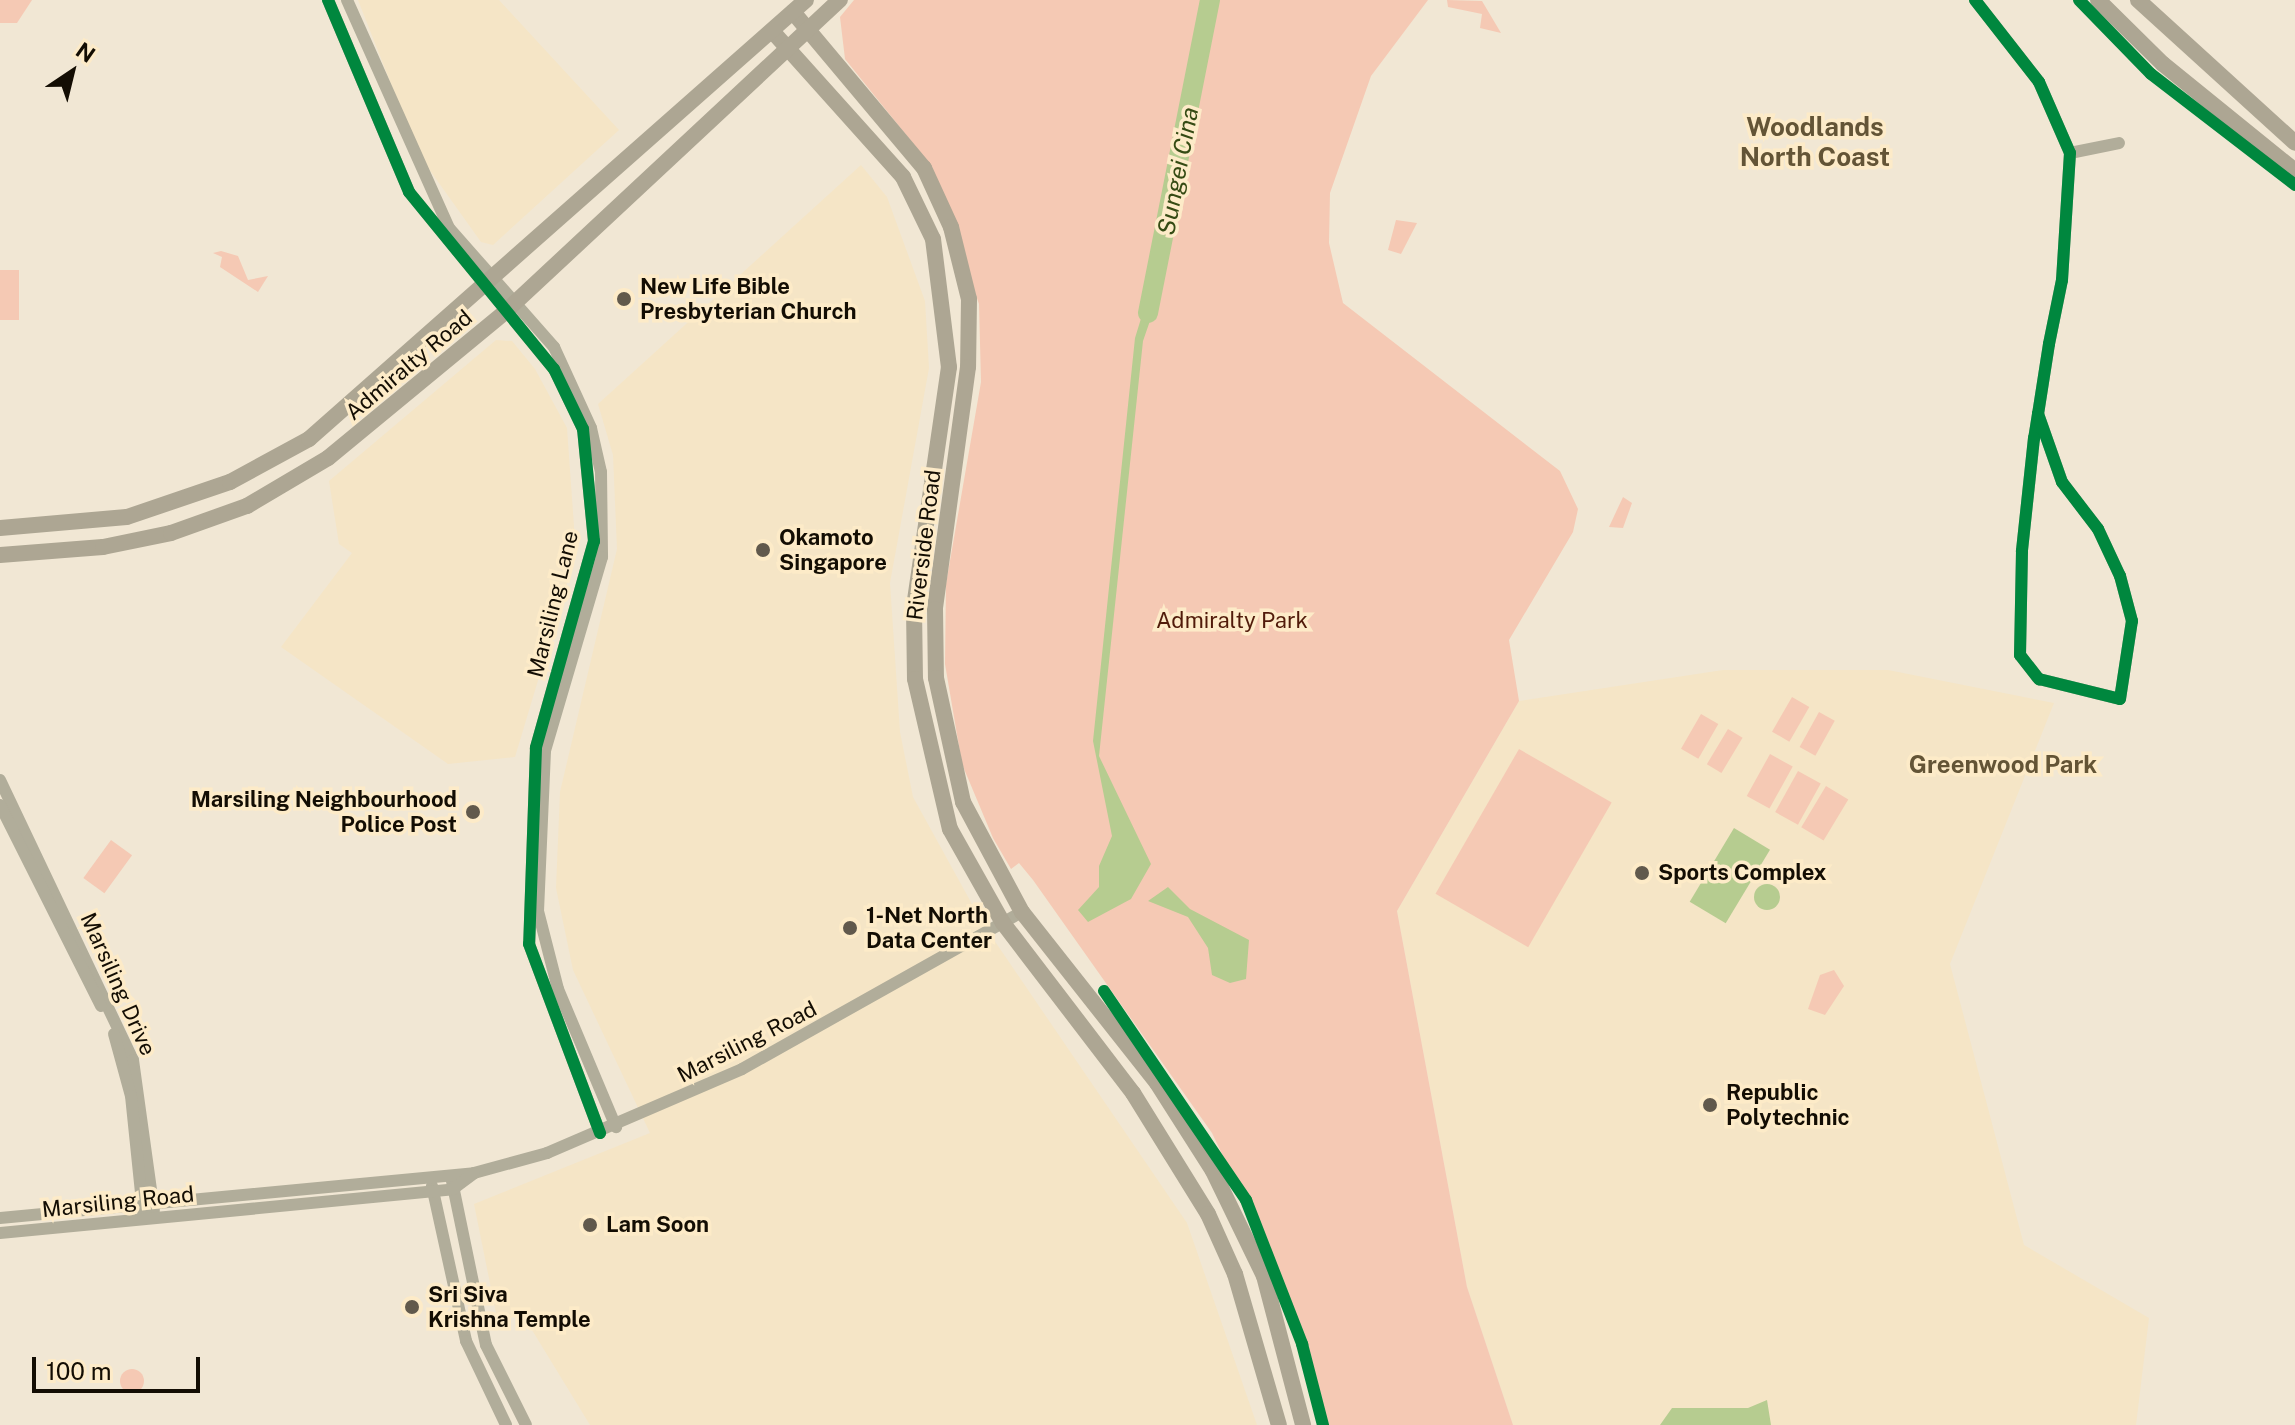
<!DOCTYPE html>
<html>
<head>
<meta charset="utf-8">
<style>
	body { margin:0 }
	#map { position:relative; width:2295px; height:1425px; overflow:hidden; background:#f1e7d4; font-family:"Public Sans",sans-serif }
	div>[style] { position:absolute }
	.built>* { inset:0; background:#f5e5c6 }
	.green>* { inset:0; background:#f5c9b4; transform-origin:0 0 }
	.round { border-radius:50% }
	.water>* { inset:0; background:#b6cc90; transform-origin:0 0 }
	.river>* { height:20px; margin:-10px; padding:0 10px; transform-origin:10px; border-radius:10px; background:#b6cc90 }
	.minor>* { height:12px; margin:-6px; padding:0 6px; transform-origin:6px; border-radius:6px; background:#b1ad9a }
	.major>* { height:16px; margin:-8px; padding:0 8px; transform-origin:8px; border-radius:8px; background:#ada693 }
	.cycleway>* { height:12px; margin:-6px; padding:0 6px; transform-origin:6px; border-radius:6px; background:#00873e }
	.dots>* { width:22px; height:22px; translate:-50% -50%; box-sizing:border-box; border:4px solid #fdebc8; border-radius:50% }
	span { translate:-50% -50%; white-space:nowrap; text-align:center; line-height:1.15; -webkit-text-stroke:7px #fdebc8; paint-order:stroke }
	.poi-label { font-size:22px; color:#130d03; font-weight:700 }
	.left { translate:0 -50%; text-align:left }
	.right { translate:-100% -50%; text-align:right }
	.street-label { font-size:22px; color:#130d03 }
	.park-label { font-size:22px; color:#511b0a }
	.water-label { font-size:24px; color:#354b14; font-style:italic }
	.neighbourhood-label { font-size:24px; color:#635436; font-weight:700 }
	.quarter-label { font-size:26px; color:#635436; font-weight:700 }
	.north { position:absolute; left:32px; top:32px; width:80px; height:80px; -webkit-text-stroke:6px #fdebc8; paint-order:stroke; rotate:35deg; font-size:22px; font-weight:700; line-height:32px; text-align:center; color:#130d03 }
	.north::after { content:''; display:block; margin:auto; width:28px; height:36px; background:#130d03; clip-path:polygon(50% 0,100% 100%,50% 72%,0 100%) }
	.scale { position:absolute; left:32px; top:1357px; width:168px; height:36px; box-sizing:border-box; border:4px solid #130d03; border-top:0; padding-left:10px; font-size:24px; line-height:28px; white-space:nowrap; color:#130d03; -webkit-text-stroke:6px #fdebc8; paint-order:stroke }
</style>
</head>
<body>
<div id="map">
	<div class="built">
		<i style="clip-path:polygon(358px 0,499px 0,619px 130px,493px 245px,481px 242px,419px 155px)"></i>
		<i style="clip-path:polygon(861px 165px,887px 197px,925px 301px,929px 368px,890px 583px,900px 732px,913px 797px,983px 924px,1187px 1223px,1257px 1425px,590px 1425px,521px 1312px,497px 1318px,474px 1204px,650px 1133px,573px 970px,556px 888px,560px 792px,617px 549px,613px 455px,598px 404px)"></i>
		<i style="clip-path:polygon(496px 340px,512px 341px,535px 369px,567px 428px,576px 554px,515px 757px,448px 764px,281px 647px,352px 553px,339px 544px,329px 481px)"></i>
		<i style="clip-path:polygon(1723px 670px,1888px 670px,2054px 703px,1950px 964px,2024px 1245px,2149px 1318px,2136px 1425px,1513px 1425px,1467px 1287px,1397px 911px,1519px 701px)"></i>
	</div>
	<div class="green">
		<i style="clip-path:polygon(0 0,32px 0,17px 23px,0 23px)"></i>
		<i style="clip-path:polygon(854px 0,1428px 0,1371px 76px,1330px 193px,1329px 243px,1343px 303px,1560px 471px,1578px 509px,1573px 532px,1509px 640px,1519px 701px,1397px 911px,1467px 1287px,1513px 1425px,1326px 1425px,1287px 1290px,1212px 1133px,1033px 880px,1019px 863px,1011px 869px,993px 838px,962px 764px,945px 664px,946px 584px,981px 382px,979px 304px,932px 167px,845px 59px,840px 17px)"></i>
		<i style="clip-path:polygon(1447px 0,1482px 1px,1501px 33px,1480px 28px,1482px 14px,1448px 7px)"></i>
		<i style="clip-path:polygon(1396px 220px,1417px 223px,1401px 254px,1388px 250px)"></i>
		<i style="clip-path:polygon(221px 251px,238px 256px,248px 280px,268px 276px,258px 292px,220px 267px,222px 257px,213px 253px)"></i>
		<i style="left:0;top:270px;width:19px;height:50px"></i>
		<i style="clip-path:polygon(1623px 497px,1632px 503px,1623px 528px,1609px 527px)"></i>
		<i style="left:1792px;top:697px;width:20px;height:40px;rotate:30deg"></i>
		<i style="left:1819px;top:712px;width:18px;height:40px;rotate:29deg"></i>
		<i style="left:1701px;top:714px;width:20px;height:40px;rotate:30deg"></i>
		<i style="left:1728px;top:729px;width:17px;height:41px;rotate:31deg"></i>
		<i style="left:1519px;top:749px;width:107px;height:167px;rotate:30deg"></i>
		<i style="left:1770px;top:754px;width:26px;height:48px;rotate:29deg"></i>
		<i style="left:1798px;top:771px;width:26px;height:47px;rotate:29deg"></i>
		<i style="left:1826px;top:786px;width:26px;height:48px;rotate:31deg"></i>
		<i style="left:111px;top:840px;width:26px;height:47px;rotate:36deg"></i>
		<i style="clip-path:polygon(1834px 970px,1844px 986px,1825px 1015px,1808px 1009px,1820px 975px)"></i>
		<i class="round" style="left:120px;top:1369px;width:24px;height:24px"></i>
	</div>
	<div class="water">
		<i style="clip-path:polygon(1151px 286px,1161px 289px,1143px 341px,1099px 756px,1151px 864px,1131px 899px,1088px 922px,1078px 910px,1099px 887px,1099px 866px,1112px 836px,1093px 741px,1135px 338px)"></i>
		<i style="left:1734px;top:828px;width:42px;height:86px;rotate:31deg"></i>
		<i class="round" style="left:1754px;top:884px;width:26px;height:26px"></i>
		<i style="clip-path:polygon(1168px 887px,1190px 909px,1249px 940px,1246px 979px,1230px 983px,1212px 975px,1208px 948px,1188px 917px,1148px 901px)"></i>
		<i style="clip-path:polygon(1767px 1400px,1771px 1425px,1660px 1425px,1672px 1408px,1748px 1408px)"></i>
	</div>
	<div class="river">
		<i style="left:1148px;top:313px;width:319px;rotate:-78.8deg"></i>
	</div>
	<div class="minor">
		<i style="left:328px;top:0;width:208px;rotate:67.1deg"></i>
		<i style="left:409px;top:192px;width:229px;rotate:50.7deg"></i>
		<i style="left:554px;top:369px;width:67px;rotate:64.2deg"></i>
		<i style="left:583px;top:429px;width:113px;rotate:84.4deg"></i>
		<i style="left:594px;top:541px;width:215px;rotate:105.7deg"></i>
		<i style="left:536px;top:748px;width:196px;rotate:92deg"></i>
		<i style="left:529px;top:944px;width:202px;rotate:69.4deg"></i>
		<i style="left:347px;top:0;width:250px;rotate:65.9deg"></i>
		<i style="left:449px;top:228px;width:159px;rotate:48.6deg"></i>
		<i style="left:554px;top:347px;width:89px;rotate:65.4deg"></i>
		<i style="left:591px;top:428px;width:45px;rotate:77.2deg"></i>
		<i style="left:601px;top:472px;width:85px;rotate:89.3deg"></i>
		<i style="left:602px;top:557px;width:202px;rotate:106.4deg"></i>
		<i style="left:545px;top:751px;width:160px;rotate:92.5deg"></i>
		<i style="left:538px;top:911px;width:81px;rotate:75.6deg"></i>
		<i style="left:558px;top:989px;width:150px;rotate:67.2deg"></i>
		<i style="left:1975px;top:0;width:104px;rotate:52deg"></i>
		<i style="left:2039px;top:82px;width:77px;rotate:66.4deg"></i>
		<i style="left:2070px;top:153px;width:127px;rotate:93.6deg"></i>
		<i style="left:2062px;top:280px;width:65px;rotate:101.5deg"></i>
		<i style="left:2049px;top:344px;width:71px;rotate:98.9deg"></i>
		<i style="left:2038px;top:414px;width:24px;rotate:99deg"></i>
		<i style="left:2034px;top:438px;width:114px;rotate:96.1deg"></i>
		<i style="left:2022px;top:551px;width:104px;rotate:91.1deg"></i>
		<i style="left:2020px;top:655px;width:31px;rotate:52deg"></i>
		<i style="left:2039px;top:679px;width:83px;rotate:13.9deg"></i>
		<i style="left:2120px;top:699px;width:79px;rotate:-81.3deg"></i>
		<i style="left:2132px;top:621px;width:47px;rotate:-104.9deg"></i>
		<i style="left:2120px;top:576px;width:52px;rotate:-115.1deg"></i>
		<i style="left:2098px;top:529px;width:59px;rotate:-127.5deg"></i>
		<i style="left:2062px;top:482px;width:72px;rotate:-109.4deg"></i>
		<i style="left:2070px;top:153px;width:50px;rotate:-11.5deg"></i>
		<i style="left:0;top:780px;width:310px;rotate:64.6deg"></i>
		<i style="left:133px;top:1060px;width:152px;rotate:82.1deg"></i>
		<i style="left:0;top:805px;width:225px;rotate:63.3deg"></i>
		<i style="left:114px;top:1034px;width:64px;rotate:74.7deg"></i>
		<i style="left:131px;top:1096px;width:117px;rotate:84.1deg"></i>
		<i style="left:452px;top:1181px;width:167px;rotate:78.3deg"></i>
		<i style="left:486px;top:1345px;width:89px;rotate:63.4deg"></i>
		<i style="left:432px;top:1186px;width:159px;rotate:77.6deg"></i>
		<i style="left:466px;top:1341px;width:93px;rotate:64.5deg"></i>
		<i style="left:0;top:1218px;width:476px;rotate:-5.4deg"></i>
		<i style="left:474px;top:1173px;width:76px;rotate:-15.3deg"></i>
		<i style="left:547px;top:1153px;width:212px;rotate:-23.3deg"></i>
		<i style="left:742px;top:1069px;width:321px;rotate:-29.3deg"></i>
		<i style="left:0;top:1233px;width:455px;rotate:-5.5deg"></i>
		<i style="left:453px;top:1189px;width:26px;rotate:-37deg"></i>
	</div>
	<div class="major">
		<i style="left:2098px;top:0;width:91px;rotate:44.6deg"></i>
		<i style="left:2163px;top:64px;width:170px;rotate:39deg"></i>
		<i style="left:2138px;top:0;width:212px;rotate:42.3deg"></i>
		<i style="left:793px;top:12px;width:204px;rotate:50deg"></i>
		<i style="left:924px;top:168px;width:65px;rotate:65.4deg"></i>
		<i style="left:951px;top:227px;width:74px;rotate:76deg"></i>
		<i style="left:969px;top:299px;width:68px;rotate:90.8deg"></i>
		<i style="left:968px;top:367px;width:244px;rotate:97.8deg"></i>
		<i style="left:935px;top:609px;width:69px;rotate:89.2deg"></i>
		<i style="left:936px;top:678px;width:127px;rotate:77.7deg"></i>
		<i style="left:963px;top:802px;width:125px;rotate:61.8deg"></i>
		<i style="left:1022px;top:912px;width:218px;rotate:51.7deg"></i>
		<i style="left:1157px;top:1083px;width:104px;rotate:57.5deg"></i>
		<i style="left:1213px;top:1171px;width:117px;rotate:64.1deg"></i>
		<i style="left:1264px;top:1276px;width:154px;rotate:75.3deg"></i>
		<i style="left:773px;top:32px;width:195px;rotate:48.1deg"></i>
		<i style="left:903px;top:177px;width:69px;rotate:64.2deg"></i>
		<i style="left:933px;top:239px;width:129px;rotate:82.9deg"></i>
		<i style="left:949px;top:367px;width:244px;rotate:98.3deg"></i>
		<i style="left:914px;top:608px;width:71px;rotate:89.2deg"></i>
		<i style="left:915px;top:679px;width:154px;rotate:76.9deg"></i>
		<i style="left:950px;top:829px;width:108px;rotate:60.6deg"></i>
		<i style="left:1003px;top:923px;width:214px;rotate:52.6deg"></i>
		<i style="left:1133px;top:1093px;width:142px;rotate:58.2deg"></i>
		<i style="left:1208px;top:1214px;width:66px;rotate:65.8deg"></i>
		<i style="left:1235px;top:1274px;width:157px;rotate:73.8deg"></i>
		<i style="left:0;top:528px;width:127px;rotate:-5deg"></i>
		<i style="left:127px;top:517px;width:109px;rotate:-18.8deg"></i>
		<i style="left:230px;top:482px;width:90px;rotate:-28.6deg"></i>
		<i style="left:309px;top:439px;width:663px;rotate:-41.45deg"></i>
		<i style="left:0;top:555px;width:103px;rotate:-4.4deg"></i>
		<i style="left:103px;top:547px;width:69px;rotate:-11.6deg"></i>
		<i style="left:171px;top:533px;width:81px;rotate:-19.6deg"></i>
		<i style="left:247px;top:506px;width:94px;rotate:-30.7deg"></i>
		<i style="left:328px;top:458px;width:229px;rotate:-39.5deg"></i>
		<i style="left:505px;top:312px;width:458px;rotate:-43deg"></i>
	</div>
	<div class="cycleway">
		<i style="left:328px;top:0;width:208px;rotate:67.1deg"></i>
		<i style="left:409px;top:192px;width:229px;rotate:50.7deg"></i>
		<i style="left:554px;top:369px;width:67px;rotate:64.2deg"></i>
		<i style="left:583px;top:429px;width:113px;rotate:84.4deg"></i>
		<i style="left:594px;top:541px;width:215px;rotate:105.7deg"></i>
		<i style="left:536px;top:748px;width:196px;rotate:92deg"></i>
		<i style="left:529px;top:944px;width:202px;rotate:69.4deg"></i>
		<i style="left:1975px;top:0;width:104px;rotate:52deg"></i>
		<i style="left:2039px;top:82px;width:77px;rotate:66.4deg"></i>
		<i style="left:2070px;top:153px;width:127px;rotate:93.6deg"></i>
		<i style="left:2062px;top:280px;width:65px;rotate:101.5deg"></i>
		<i style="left:2049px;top:344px;width:71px;rotate:98.9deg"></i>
		<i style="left:2038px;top:414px;width:24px;rotate:99deg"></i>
		<i style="left:2034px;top:438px;width:114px;rotate:96.1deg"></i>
		<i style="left:2022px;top:551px;width:104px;rotate:91.1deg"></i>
		<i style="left:2020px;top:655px;width:31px;rotate:52deg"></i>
		<i style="left:2039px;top:679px;width:83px;rotate:13.9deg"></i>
		<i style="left:2120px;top:699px;width:79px;rotate:-81.3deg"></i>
		<i style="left:2132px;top:621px;width:47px;rotate:-104.9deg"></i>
		<i style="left:2120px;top:576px;width:52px;rotate:-115.1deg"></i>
		<i style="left:2098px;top:529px;width:59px;rotate:-127.5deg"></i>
		<i style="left:2062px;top:482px;width:72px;rotate:-109.4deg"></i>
		<i style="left:2079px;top:0;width:103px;rotate:45.8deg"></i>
		<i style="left:2151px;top:74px;width:182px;rotate:37.6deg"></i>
		<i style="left:1104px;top:991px;width:253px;rotate:55.8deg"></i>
		<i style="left:1246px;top:1200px;width:155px;rotate:68.7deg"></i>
		<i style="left:1302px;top:1344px;width:84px;rotate:75.5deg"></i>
	</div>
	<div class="dots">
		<i style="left:624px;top:299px;background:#61594c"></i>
		<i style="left:763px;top:550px;background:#61594c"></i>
		<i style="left:473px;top:812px;background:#61594c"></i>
		<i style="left:1642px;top:873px;background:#61594c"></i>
		<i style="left:850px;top:928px;background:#61594c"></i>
		<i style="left:1710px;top:1105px;background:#61594c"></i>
		<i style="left:590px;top:1225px;background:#61594c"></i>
		<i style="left:412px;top:1307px;background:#61594c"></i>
	</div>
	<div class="poi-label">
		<span class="left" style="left:640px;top:299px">New Life Bible<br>Presbyterian Church</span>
		<span class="left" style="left:779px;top:550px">Okamoto<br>Singapore</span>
		<span class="right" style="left:457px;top:812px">Marsiling Neighbourhood<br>Police Post</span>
		<span class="left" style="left:1658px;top:873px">Sports Complex</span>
		<span class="left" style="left:866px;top:928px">1-Net North<br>Data Center</span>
		<span class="left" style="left:1726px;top:1105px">Republic<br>Polytechnic</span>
		<span class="left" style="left:606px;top:1225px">Lam Soon</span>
		<span class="left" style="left:428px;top:1307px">Sri Siva<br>Krishna Temple</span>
	</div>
	<div class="street-label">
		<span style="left:409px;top:365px;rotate:-40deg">Admiralty Road</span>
		<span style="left:924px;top:545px;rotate:-83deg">Riverside Road</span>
		<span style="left:553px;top:604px;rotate:-76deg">Marsiling Lane</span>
		<span style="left:118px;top:984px;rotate:66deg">Marsiling Drive</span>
		<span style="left:747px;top:1042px;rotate:-27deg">Marsiling Road</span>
		<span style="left:118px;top:1202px;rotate:-6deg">Marsiling Road</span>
	</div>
	<div class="park-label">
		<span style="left:1232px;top:621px">Admiralty Park</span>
	</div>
	<div class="water-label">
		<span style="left:1178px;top:171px;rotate:-79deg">Sungei Cina</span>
	</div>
	<div class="neighbourhood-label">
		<span style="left:2003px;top:765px">Greenwood Park</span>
	</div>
	<div class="quarter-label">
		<span style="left:1815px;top:142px">Woodlands<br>North Coast</span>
	</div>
	<div class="north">N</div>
	<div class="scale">100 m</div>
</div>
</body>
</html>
